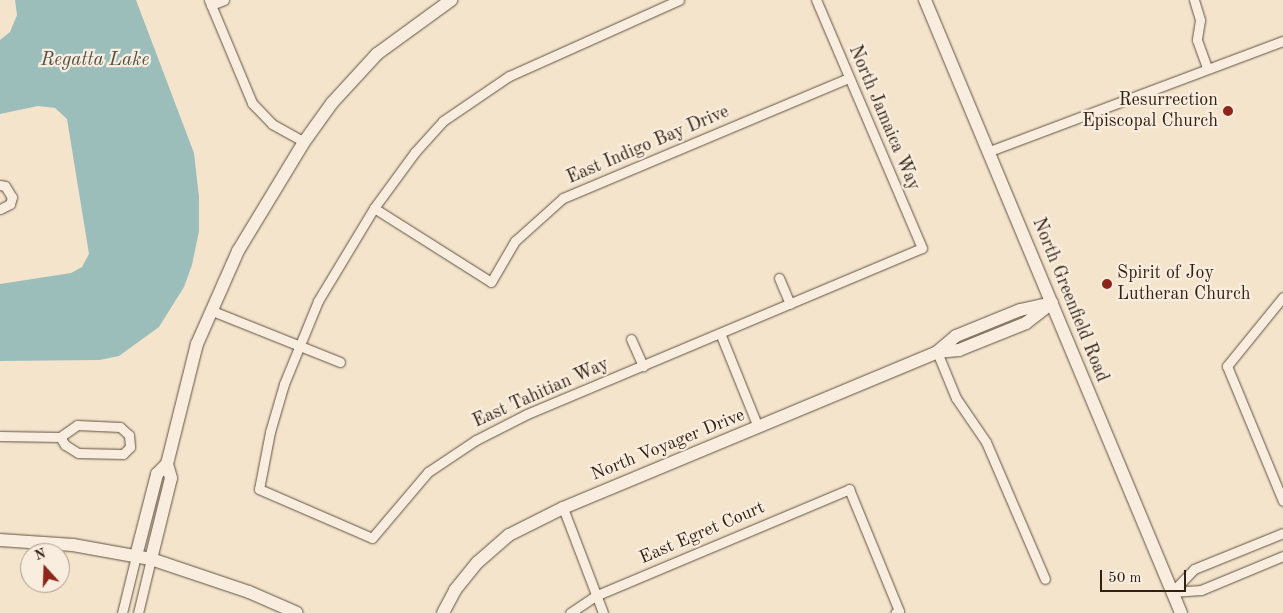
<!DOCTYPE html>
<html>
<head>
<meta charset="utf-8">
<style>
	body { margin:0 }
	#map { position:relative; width:1283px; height:613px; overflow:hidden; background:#f4e4cc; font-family:"Old Standard TT",serif }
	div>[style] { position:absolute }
	.water>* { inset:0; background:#9cbebb }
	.roads { filter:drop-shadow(0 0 1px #615241) drop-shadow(0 0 1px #615241) }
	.street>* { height:9px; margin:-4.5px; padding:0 4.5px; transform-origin:4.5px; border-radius:4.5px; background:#f8edde }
	.secondary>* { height:12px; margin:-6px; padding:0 6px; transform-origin:6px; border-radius:6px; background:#f8edde }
	.dots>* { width:14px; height:14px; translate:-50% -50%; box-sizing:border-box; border:2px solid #f8edde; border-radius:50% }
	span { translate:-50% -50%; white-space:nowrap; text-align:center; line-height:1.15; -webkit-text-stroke:4.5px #f8edde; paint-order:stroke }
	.poi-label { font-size:18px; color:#302113 }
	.right { translate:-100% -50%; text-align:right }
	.left { translate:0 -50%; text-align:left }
	.street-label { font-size:18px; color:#302113 }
	.water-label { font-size:19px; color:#505045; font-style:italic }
	.north { position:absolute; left:20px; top:543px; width:50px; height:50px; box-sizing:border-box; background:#f8edde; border:1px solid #a89b8d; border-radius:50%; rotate:340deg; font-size:14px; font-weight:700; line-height:20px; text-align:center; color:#302113 }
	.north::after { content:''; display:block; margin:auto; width:18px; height:22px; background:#8f2418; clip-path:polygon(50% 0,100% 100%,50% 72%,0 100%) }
	.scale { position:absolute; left:1100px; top:570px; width:86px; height:22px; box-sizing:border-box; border:2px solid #302113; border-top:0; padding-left:6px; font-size:15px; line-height:18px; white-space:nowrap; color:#302113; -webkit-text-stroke:4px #f8edde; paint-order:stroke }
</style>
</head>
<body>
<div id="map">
	<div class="water">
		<i style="clip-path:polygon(15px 0,136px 0,194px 153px,199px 197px,199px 231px,192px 265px,184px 287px,159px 327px,119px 356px,100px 360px,0 361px,0 284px,71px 273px,82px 267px,89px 254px,67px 119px,55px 108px,38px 106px,0 114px,0 40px,10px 32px,17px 15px)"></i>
	</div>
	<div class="roads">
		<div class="street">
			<i style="left:209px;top:0;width:112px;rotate:67.3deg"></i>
			<i style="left:252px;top:103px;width:29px;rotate:46deg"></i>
			<i style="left:272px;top:124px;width:37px;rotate:29deg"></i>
			<i style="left:679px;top:0;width:186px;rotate:155.9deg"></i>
			<i style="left:509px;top:76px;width:80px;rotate:145.7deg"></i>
			<i style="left:443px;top:121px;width:42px;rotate:132.1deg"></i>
			<i style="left:415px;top:152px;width:69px;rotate:126.2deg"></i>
			<i style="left:374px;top:208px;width:109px;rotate:121.1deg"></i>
			<i style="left:318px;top:301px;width:90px;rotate:112.3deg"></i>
			<i style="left:284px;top:384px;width:50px;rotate:106.3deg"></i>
			<i style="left:270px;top:432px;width:58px;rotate:100.9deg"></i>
			<i style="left:259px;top:489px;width:123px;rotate:23.4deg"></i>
			<i style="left:372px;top:538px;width:87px;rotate:-49.7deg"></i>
			<i style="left:428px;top:472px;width:58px;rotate:-33.7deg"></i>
			<i style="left:476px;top:440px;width:57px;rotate:-27deg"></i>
			<i style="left:527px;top:414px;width:428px;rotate:-22.8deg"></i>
			<i style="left:922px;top:248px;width:270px;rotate:-113.1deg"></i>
			<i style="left:1194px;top:0;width:21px;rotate:73deg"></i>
			<i style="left:1200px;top:20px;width:20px;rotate:99deg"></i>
			<i style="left:1197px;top:40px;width:30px;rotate:70deg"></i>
			<i style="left:211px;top:5px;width:14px;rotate:-21deg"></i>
			<i style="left:990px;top:151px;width:313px;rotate:-20.6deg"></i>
			<i style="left:0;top:185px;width:5px;rotate:11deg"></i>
			<i style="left:5px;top:186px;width:13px;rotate:58deg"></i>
			<i style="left:12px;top:197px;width:7px;rotate:106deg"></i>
			<i style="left:10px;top:204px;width:11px;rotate:153deg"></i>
			<i style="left:374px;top:208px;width:138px;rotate:32.3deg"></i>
			<i style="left:491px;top:282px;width:48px;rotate:-59.7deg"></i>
			<i style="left:515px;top:241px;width:64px;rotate:-41.9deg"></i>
			<i style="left:563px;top:198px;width:310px;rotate:-22.8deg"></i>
			<i style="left:779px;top:278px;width:28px;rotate:67deg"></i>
			<i style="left:1283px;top:297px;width:89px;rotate:129.1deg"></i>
			<i style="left:1227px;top:366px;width:146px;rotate:67.5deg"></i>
			<i style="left:210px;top:310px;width:140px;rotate:21.8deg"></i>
			<i style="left:720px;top:333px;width:101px;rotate:68deg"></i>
			<i style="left:631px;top:339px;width:30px;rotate:66deg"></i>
			<i style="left:937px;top:352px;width:50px;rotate:67.6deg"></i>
			<i style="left:956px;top:398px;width:53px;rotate:55.7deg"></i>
			<i style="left:986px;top:442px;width:149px;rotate:66.7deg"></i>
			<i style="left:0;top:436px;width:60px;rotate:1deg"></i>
			<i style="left:60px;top:437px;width:21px;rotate:-35deg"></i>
			<i style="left:77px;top:425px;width:43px;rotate:2.7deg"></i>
			<i style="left:120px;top:427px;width:12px;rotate:42deg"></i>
			<i style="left:129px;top:435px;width:12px;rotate:85deg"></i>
			<i style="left:130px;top:447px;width:10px;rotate:135deg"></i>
			<i style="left:123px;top:454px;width:45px;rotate:-178.7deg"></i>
			<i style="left:78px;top:453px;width:15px;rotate:-148deg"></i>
			<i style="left:65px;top:445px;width:9px;rotate:-122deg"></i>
			<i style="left:563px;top:508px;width:112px;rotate:69.1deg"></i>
			<i style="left:1172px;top:592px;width:32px;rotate:-46deg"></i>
			<i style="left:1194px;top:569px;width:96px;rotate:-22deg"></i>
			<i style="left:1172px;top:592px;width:29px;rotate:-4deg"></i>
			<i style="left:1201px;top:590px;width:89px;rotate:-22.5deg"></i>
			<i style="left:122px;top:613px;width:59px;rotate:-76.2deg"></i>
			<i style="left:138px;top:613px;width:56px;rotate:-76.5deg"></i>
			<i style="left:570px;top:613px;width:30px;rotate:-34deg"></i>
			<i style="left:595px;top:596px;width:276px;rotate:-22.8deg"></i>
			<i style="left:849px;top:489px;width:132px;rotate:67.7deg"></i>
			<i style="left:899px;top:611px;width:4px;rotate:153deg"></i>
		</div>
		<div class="secondary">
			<i style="left:925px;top:0;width:664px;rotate:67.33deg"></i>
			<i style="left:937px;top:352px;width:25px;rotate:-40deg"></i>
			<i style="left:956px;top:336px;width:69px;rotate:-22.1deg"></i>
			<i style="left:1020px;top:310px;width:29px;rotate:-12deg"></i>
			<i style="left:0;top:540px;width:73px;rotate:3.9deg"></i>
			<i style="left:73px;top:545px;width:79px;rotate:10.2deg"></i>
			<i style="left:151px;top:559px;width:103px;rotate:18.6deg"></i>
			<i style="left:249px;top:592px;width:52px;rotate:23.6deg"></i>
			<i style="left:136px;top:556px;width:85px;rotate:-75.6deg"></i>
			<i style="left:157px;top:474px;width:14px;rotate:-45deg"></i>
			<i style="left:167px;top:464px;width:124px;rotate:-76deg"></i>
			<i style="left:197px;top:344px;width:102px;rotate:-66.2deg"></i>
			<i style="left:238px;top:251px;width:127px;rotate:-58.8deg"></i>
			<i style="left:304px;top:142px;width:48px;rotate:-54.3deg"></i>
			<i style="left:332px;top:103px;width:67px;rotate:-47.4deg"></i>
			<i style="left:377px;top:54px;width:92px;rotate:-36.1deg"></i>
			<i style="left:151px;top:559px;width:83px;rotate:-76.1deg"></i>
			<i style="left:171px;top:478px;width:15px;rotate:-106deg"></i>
			<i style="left:443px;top:613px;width:26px;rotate:-62deg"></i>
			<i style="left:455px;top:590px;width:36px;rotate:-51deg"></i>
			<i style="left:478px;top:562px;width:41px;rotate:-41.1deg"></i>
			<i style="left:509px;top:535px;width:60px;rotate:-26.6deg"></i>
			<i style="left:563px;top:508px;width:405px;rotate:-22.6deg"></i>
			<i style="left:937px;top:352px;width:22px;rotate:-5deg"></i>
			<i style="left:959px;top:350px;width:72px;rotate:-21.9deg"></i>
			<i style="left:1026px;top:323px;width:33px;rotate:-38deg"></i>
		</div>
	</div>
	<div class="dots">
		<i style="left:1228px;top:111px;background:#8f2418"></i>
		<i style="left:1107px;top:284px;background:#8f2418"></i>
	</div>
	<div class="poi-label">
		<span class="right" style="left:1218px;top:111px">Resurrection<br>Episcopal Church</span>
		<span class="left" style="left:1117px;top:284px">Spirit of Joy<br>Lutheran Church</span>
	</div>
	<div class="street-label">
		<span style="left:884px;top:118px;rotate:67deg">North Jamaica Way</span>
		<span style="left:648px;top:145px;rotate:-23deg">East Indigo Bay Drive</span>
		<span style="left:1070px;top:300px;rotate:68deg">North Greenfield Road</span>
		<span style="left:541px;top:393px;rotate:-24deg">East Tahitian Way</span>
		<span style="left:668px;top:445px;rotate:-22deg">North Voyager Drive</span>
		<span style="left:702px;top:533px;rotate:-23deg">East Egret Court</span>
	</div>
	<div class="water-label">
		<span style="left:95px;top:61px">Regatta Lake</span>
	</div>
	<div class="north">N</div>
	<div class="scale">50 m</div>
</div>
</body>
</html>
